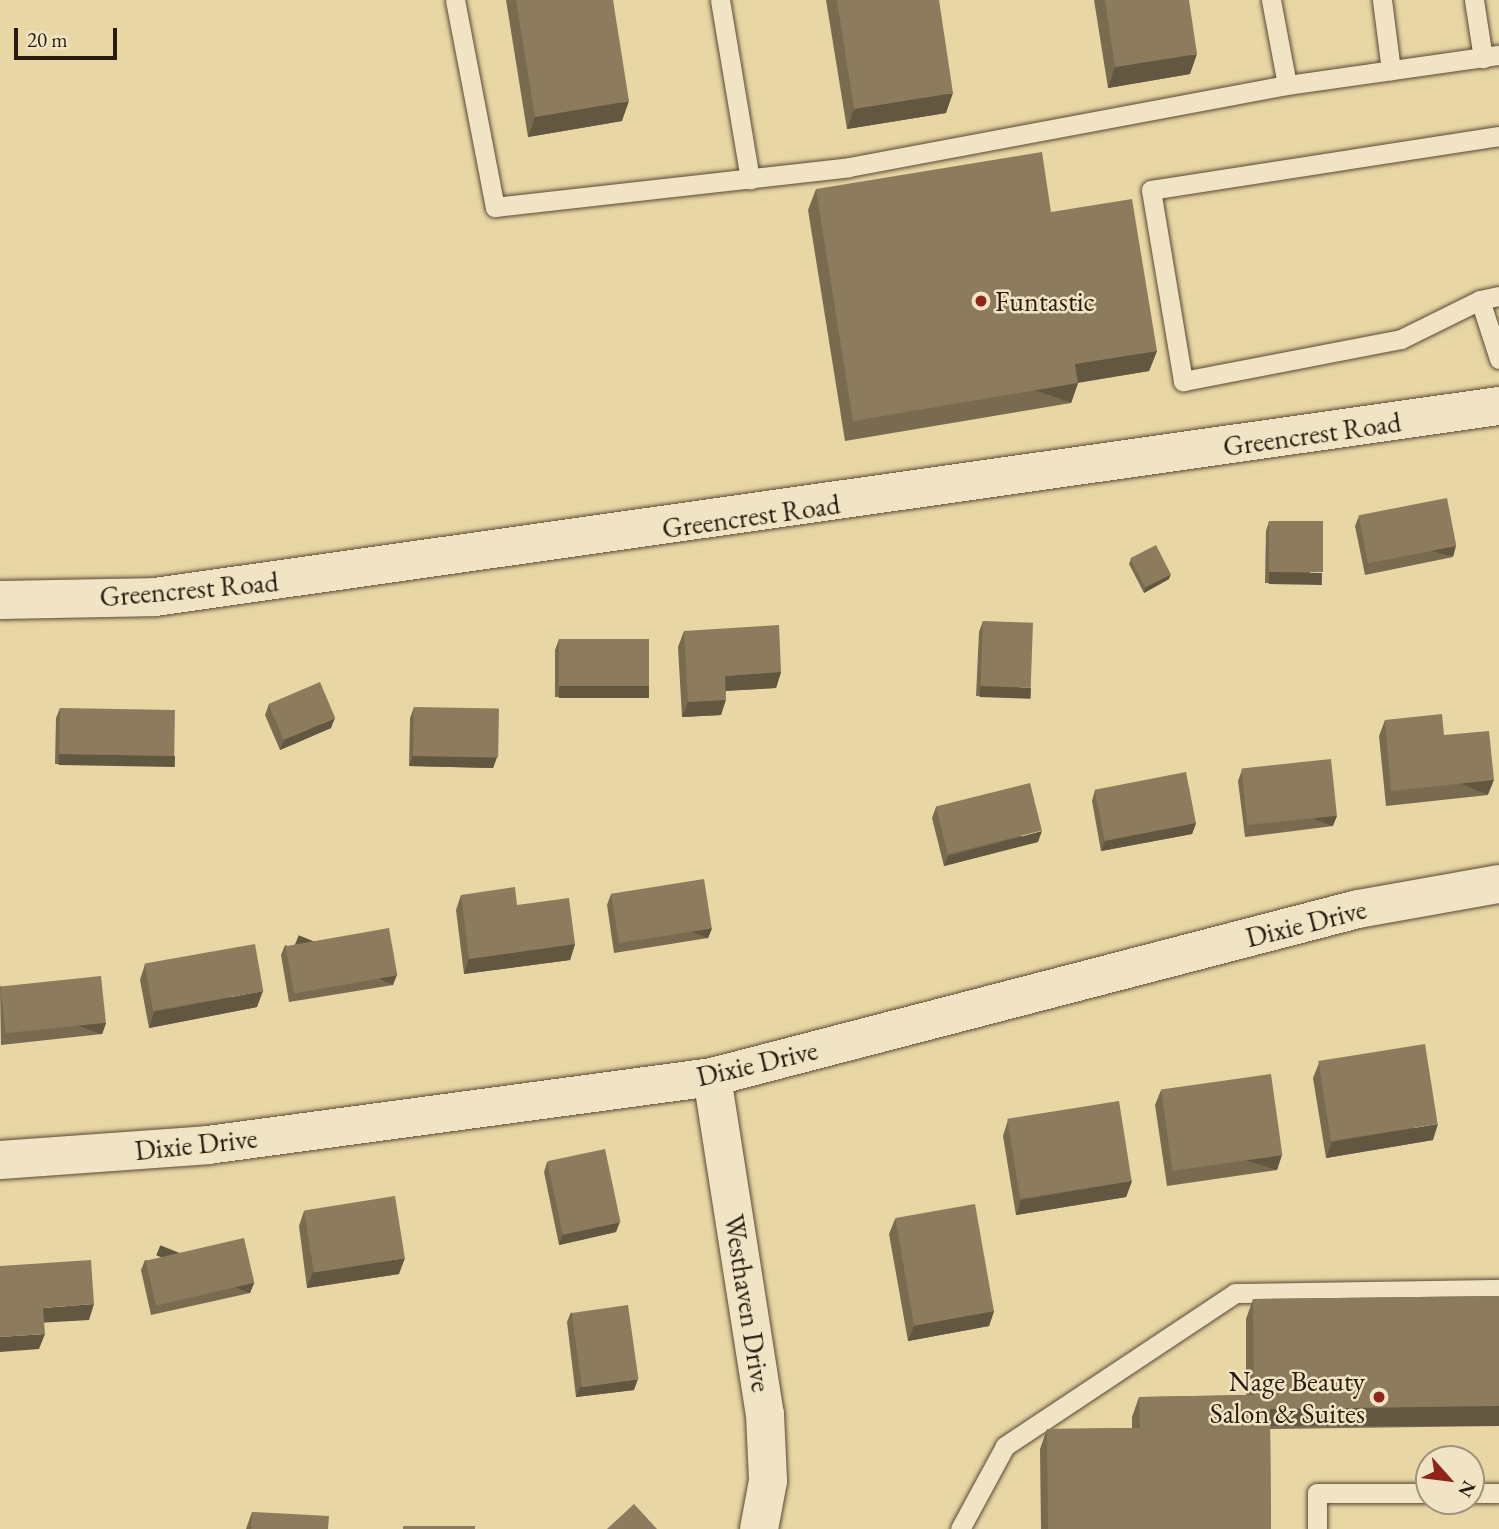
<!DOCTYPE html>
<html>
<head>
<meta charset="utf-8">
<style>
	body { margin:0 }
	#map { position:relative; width:1499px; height:1529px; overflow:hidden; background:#e8d6a4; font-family:"EB Garamond",serif }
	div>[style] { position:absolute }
	.roads { filter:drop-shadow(0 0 2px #594935) drop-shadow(0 0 2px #594935) }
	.lane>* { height:19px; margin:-9.5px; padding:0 9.5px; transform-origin:9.5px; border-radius:9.5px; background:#f0e4c4 }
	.street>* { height:38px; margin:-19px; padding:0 19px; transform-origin:19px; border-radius:19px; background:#f0e4c4 }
	.wall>* { inset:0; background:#786b50 }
	.shaded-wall>* { inset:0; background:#625741; transform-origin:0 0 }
	.building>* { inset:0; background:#8c7c5d; transform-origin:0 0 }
	.dots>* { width:19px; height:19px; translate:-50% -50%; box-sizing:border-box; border:4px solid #f0e4c4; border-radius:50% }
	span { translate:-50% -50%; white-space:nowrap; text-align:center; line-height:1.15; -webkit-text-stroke:5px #f0e4c4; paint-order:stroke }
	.poi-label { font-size:28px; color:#291a10 }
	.left { translate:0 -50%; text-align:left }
	.right { translate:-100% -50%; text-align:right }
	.street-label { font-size:28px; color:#291a10 }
	.north { position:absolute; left:1415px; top:1445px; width:70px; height:70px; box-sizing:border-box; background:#f0e4c4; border:2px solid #a0937c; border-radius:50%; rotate:118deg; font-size:19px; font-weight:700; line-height:28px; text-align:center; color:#291a10 }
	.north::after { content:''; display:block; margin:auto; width:24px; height:32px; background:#8f2418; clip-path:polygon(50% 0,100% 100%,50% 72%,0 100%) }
	.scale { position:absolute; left:14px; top:28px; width:103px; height:32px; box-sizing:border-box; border:4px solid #291a10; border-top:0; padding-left:9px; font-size:21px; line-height:24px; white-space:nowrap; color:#291a10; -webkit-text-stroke:5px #f0e4c4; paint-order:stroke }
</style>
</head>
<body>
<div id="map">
	<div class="roads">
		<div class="lane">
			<i style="left:455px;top:0;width:211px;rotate:79.1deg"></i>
			<i style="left:495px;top:207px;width:356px;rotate:-6.4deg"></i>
			<i style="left:849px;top:167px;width:446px;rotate:-10.6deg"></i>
			<i style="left:1287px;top:85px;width:214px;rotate:-8.1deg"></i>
			<i style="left:720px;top:0;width:182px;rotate:80.5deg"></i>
			<i style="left:1271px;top:0;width:86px;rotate:79.3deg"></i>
			<i style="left:1382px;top:0;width:71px;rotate:82.7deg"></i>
			<i style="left:1474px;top:0;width:59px;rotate:81.2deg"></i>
			<i style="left:1499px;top:136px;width:352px;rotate:171.2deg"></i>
			<i style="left:1151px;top:190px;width:194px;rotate:80.5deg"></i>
			<i style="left:1183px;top:381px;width:222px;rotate:-10.9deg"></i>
			<i style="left:1401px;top:339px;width:88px;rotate:-26.3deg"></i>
			<i style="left:1480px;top:300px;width:19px;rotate:-12deg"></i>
			<i style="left:1480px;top:300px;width:62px;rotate:72.1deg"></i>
			<i style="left:1471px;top:1493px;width:28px"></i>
			<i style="left:960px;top:1529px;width:94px;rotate:-61.5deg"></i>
			<i style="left:1005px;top:1446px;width:276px;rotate:-33.6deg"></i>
			<i style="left:1235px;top:1293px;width:264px;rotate:-0.9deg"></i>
			<i style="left:1317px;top:1529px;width:36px;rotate:-90deg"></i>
			<i style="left:1317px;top:1493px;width:112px"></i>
		</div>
		<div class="street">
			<i style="left:0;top:600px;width:155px;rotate:-1.1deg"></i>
			<i style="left:155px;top:597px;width:1358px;rotate:-8.09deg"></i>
			<i style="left:712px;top:1077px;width:341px;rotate:81.1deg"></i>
			<i style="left:765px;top:1414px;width:67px;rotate:87.4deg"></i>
			<i style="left:768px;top:1481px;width:49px;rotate:100.6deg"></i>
			<i style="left:0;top:1160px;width:209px;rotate:-4.1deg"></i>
			<i style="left:208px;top:1145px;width:509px;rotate:-7.68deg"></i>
			<i style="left:712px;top:1077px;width:667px;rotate:-14.58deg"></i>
			<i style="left:1358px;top:909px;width:143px;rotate:-10.1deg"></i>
		</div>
	</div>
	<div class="wall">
		<i style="clip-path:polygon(506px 0,613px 0,622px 121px,528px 137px)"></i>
		<i style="clip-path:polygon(826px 0,939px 0,946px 113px,847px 129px)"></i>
		<i style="clip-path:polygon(1094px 0,1189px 0,1190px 74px,1108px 88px)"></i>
		<i style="clip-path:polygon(816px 189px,1051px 212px,1157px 351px,1149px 371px,1078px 383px,1071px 403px,845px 441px,808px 210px)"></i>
		<i style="clip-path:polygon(1359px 516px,1453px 557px,1365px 575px,1355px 526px)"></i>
		<i style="clip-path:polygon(1269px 521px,1319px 584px,1265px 583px,1266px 531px)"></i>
		<i style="clip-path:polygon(1131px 559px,1169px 579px,1144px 593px,1129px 564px)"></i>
		<i style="clip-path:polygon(983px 621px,1027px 698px,976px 696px,979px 632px)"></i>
		<i style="clip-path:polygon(684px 631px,781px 672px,776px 688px,726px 691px,721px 715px,682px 717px,678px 647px)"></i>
		<i style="clip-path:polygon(559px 639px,649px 686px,645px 697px,555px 697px,555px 650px)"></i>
		<i style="clip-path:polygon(269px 704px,331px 728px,280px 750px,265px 715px)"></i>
		<i style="clip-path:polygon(414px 707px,497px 757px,493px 768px,409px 766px,410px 718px)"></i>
		<i style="clip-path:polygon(60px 708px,175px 756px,171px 766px,55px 764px,56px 718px)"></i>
		<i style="clip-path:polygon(1385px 720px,1444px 735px,1488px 795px,1386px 806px,1379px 736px)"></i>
		<i style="clip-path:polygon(1242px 770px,1333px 826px,1245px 837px,1238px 781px)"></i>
		<i style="clip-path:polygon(1095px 790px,1196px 823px,1192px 834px,1101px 851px,1092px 801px)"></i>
		<i style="clip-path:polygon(936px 807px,1038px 842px,944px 866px,932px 818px)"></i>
		<i style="clip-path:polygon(611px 894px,712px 928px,708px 938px,614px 953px,607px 905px)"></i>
		<i style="clip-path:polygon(461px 895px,517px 905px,575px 944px,570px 960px,464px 974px,456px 910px)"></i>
		<i style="clip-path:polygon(285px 945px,393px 985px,289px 1002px,281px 955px)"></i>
		<i style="clip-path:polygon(145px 964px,257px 1007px,149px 1028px,140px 980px)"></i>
		<i style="clip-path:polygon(0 986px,106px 1023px,102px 1034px,1px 1045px)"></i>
		<i style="clip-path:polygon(1319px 1063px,1433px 1140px,1326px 1158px,1313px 1078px)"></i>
		<i style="clip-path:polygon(1161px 1090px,1277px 1170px,1167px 1186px,1155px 1105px)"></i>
		<i style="clip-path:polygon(1008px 1120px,1132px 1181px,1126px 1197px,1016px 1215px,1003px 1136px)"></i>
		<i style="clip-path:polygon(547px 1162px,616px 1232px,559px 1245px,544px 1172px)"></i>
		<i style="clip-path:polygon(304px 1211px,399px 1274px,307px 1288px,299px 1226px)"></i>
		<i style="clip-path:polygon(895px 1219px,994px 1311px,989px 1326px,908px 1341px,889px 1234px)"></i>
		<i style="clip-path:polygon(145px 1260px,254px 1283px,250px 1293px,151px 1315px,141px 1270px)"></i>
		<i style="clip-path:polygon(1499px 1296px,1499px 1426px,1270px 1429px,1271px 1529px,1041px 1529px,1040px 1449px,1047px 1429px,1132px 1428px,1132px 1417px,1139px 1397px,1246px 1395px,1246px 1319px,1253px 1299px)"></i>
		<i style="clip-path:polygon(571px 1312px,634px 1390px,576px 1397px,567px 1322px)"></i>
		<i style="clip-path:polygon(252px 1512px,328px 1529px,246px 1529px)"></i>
	</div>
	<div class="shaded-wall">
		<i style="clip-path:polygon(1197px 54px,1190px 74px,1108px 88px,1115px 67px)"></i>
		<i style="clip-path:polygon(953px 93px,946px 113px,847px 129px,854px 109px)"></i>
		<i style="clip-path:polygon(629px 101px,622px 121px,528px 137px,535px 117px)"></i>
		<i style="clip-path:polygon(1157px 351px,1149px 371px,1068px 384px,1075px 364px)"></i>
		<i style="left:1078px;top:383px;width:21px;height:228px;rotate:109deg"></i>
		<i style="left:1456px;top:546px;width:11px;height:89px;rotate:105deg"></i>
		<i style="left:1269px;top:572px;width:53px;height:12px;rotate:1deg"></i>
		<i style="clip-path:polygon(1171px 574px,1169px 579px,1144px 593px,1145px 587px)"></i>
		<i style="clip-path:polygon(781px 672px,776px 688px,719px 691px,725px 676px)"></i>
		<i style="left:559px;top:686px;width:90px;height:12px"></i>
		<i style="left:980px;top:686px;width:51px;height:11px;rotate:2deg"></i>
		<i style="clip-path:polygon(726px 700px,721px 715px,682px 717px,688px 702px)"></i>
		<i style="clip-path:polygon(335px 718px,331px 728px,280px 750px,284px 740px)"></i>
		<i style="left:59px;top:754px;width:116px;height:11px;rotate:1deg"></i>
		<i style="clip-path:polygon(413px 756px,497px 757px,493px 768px,409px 766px)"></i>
		<i style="left:1494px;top:780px;width:16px;height:104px;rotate:112deg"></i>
		<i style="left:1337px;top:816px;width:11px;height:89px;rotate:112deg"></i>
		<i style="clip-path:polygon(1196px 823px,1192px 834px,1101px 851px,1105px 841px)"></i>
		<i style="clip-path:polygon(1042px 831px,1038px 842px,944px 866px,948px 856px)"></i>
		<i style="left:712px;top:928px;width:11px;height:95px;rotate:112deg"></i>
		<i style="clip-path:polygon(575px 944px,570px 960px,464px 974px,469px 959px)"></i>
		<i style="left:397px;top:975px;width:11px;height:106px;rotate:112deg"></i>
		<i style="clip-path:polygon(263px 991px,257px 1007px,149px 1028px,154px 1012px)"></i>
		<i style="left:106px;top:1023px;width:12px;height:102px;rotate:110deg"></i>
		<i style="clip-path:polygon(1438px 1124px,1433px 1140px,1326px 1158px,1332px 1142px)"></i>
		<i style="left:1282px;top:1155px;width:16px;height:111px;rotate:108deg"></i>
		<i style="clip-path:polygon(1132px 1181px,1126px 1197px,1016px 1215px,1021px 1200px)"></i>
		<i style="clip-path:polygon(620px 1222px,616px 1232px,559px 1245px,563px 1234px)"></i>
		<i style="clip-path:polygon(405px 1258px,399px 1274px,307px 1288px,313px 1272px)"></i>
		<i style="left:254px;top:1283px;width:11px;height:101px;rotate:112deg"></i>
		<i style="clip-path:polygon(94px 1304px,89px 1320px,37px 1323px,43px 1308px)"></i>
		<i style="clip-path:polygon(994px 1311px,989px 1326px,908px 1341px,914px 1326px)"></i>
		<i style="clip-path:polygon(45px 1334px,39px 1349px,0 1352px,0 1337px)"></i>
		<i style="clip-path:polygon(638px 1379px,634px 1390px,576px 1397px,580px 1387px)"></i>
		<i style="left:1499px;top:1406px;width:20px;height:229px;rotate:90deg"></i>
	</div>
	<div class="building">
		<i style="clip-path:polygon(516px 0,613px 0,629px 101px,535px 117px)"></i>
		<i style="clip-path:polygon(837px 0,939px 0,953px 93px,854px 109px)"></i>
		<i style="clip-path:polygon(1105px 0,1189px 0,1197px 54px,1115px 67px)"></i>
		<i style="clip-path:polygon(1042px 152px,1051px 212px,1132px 199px,1157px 351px,1075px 364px,1078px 383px,853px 421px,816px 189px)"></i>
		<i style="left:1447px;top:498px;width:49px;height:90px;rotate:79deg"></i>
		<i style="left:1269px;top:521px;width:54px;height:51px"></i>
		<i style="left:1156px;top:545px;width:33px;height:29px;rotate:63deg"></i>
		<i style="left:983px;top:621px;width:50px;height:65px;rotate:2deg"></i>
		<i style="clip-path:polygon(779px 625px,781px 672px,725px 676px,726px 700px,688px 702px,684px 631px)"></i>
		<i style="left:559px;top:639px;width:90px;height:47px"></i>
		<i style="left:320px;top:682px;width:39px;height:56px;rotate:67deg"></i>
		<i style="left:414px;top:707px;width:85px;height:49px;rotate:1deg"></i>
		<i style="left:60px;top:708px;width:115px;height:46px;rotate:1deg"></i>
		<i style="clip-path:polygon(1442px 714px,1444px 735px,1489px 731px,1494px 780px,1391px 791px,1385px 720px)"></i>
		<i style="left:1331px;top:759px;width:57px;height:90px;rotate:84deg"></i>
		<i style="left:1186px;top:772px;width:52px;height:93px;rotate:79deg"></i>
		<i style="left:1030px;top:783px;width:49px;height:97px;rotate:76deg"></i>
		<i style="left:704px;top:879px;width:50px;height:94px;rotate:81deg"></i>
		<i style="clip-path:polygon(515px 887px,517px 905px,569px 898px,575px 944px,469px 959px,461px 895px)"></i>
		<i style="left:389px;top:928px;width:48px;height:105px;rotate:80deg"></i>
		<i style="left:255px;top:944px;width:48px;height:112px;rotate:80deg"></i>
		<i style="left:101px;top:976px;width:47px;height:101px;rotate:84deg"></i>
		<i style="left:1425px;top:1044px;width:81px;height:108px;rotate:81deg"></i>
		<i style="left:1271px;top:1074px;width:82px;height:111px;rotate:82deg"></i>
		<i style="left:1119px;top:1101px;width:81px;height:113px;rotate:81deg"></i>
		<i style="left:605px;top:1149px;width:75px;height:59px;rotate:78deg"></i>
		<i style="left:395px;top:1196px;width:63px;height:92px;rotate:81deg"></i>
		<i style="left:975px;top:1204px;width:109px;height:81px;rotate:80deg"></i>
		<i style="left:244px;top:1238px;width:46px;height:101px;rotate:77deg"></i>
		<i style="clip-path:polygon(91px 1260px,94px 1304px,43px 1308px,45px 1334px,0 1337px,0 1266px)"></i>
		<i style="clip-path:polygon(1499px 1296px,1499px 1406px,1270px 1409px,1271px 1529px,1048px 1529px,1047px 1429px,1140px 1428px,1139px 1397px,1254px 1395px,1253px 1299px)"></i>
		<i style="left:628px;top:1305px;width:75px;height:57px;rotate:82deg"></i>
		<i style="clip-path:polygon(634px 1504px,657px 1529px,607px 1529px)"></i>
		<i style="clip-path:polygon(252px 1512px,329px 1516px,328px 1529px,251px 1529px)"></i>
		<i style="left:403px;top:1526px;width:72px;height:3px"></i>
	</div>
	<div class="dots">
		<i style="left:981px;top:301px;background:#8f2418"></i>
		<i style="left:1379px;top:1397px;background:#8f2418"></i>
	</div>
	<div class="poi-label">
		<span class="left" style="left:995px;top:301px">Funtastic</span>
		<span class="right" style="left:1365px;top:1397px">Nage Beauty<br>Salon &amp; Suites</span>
	</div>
	<div class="street-label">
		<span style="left:1312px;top:434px;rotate:-8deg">Greencrest Road</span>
		<span style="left:751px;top:516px;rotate:-8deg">Greencrest Road</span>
		<span style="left:189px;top:589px;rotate:-5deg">Greencrest Road</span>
		<span style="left:1306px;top:923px;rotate:-14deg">Dixie Drive</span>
		<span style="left:757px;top:1063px;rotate:-13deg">Dixie Drive</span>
		<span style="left:196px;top:1144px;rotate:-6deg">Dixie Drive</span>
		<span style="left:748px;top:1303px;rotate:81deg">Westhaven Drive</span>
	</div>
	<div class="north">N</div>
	<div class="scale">20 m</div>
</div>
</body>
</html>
